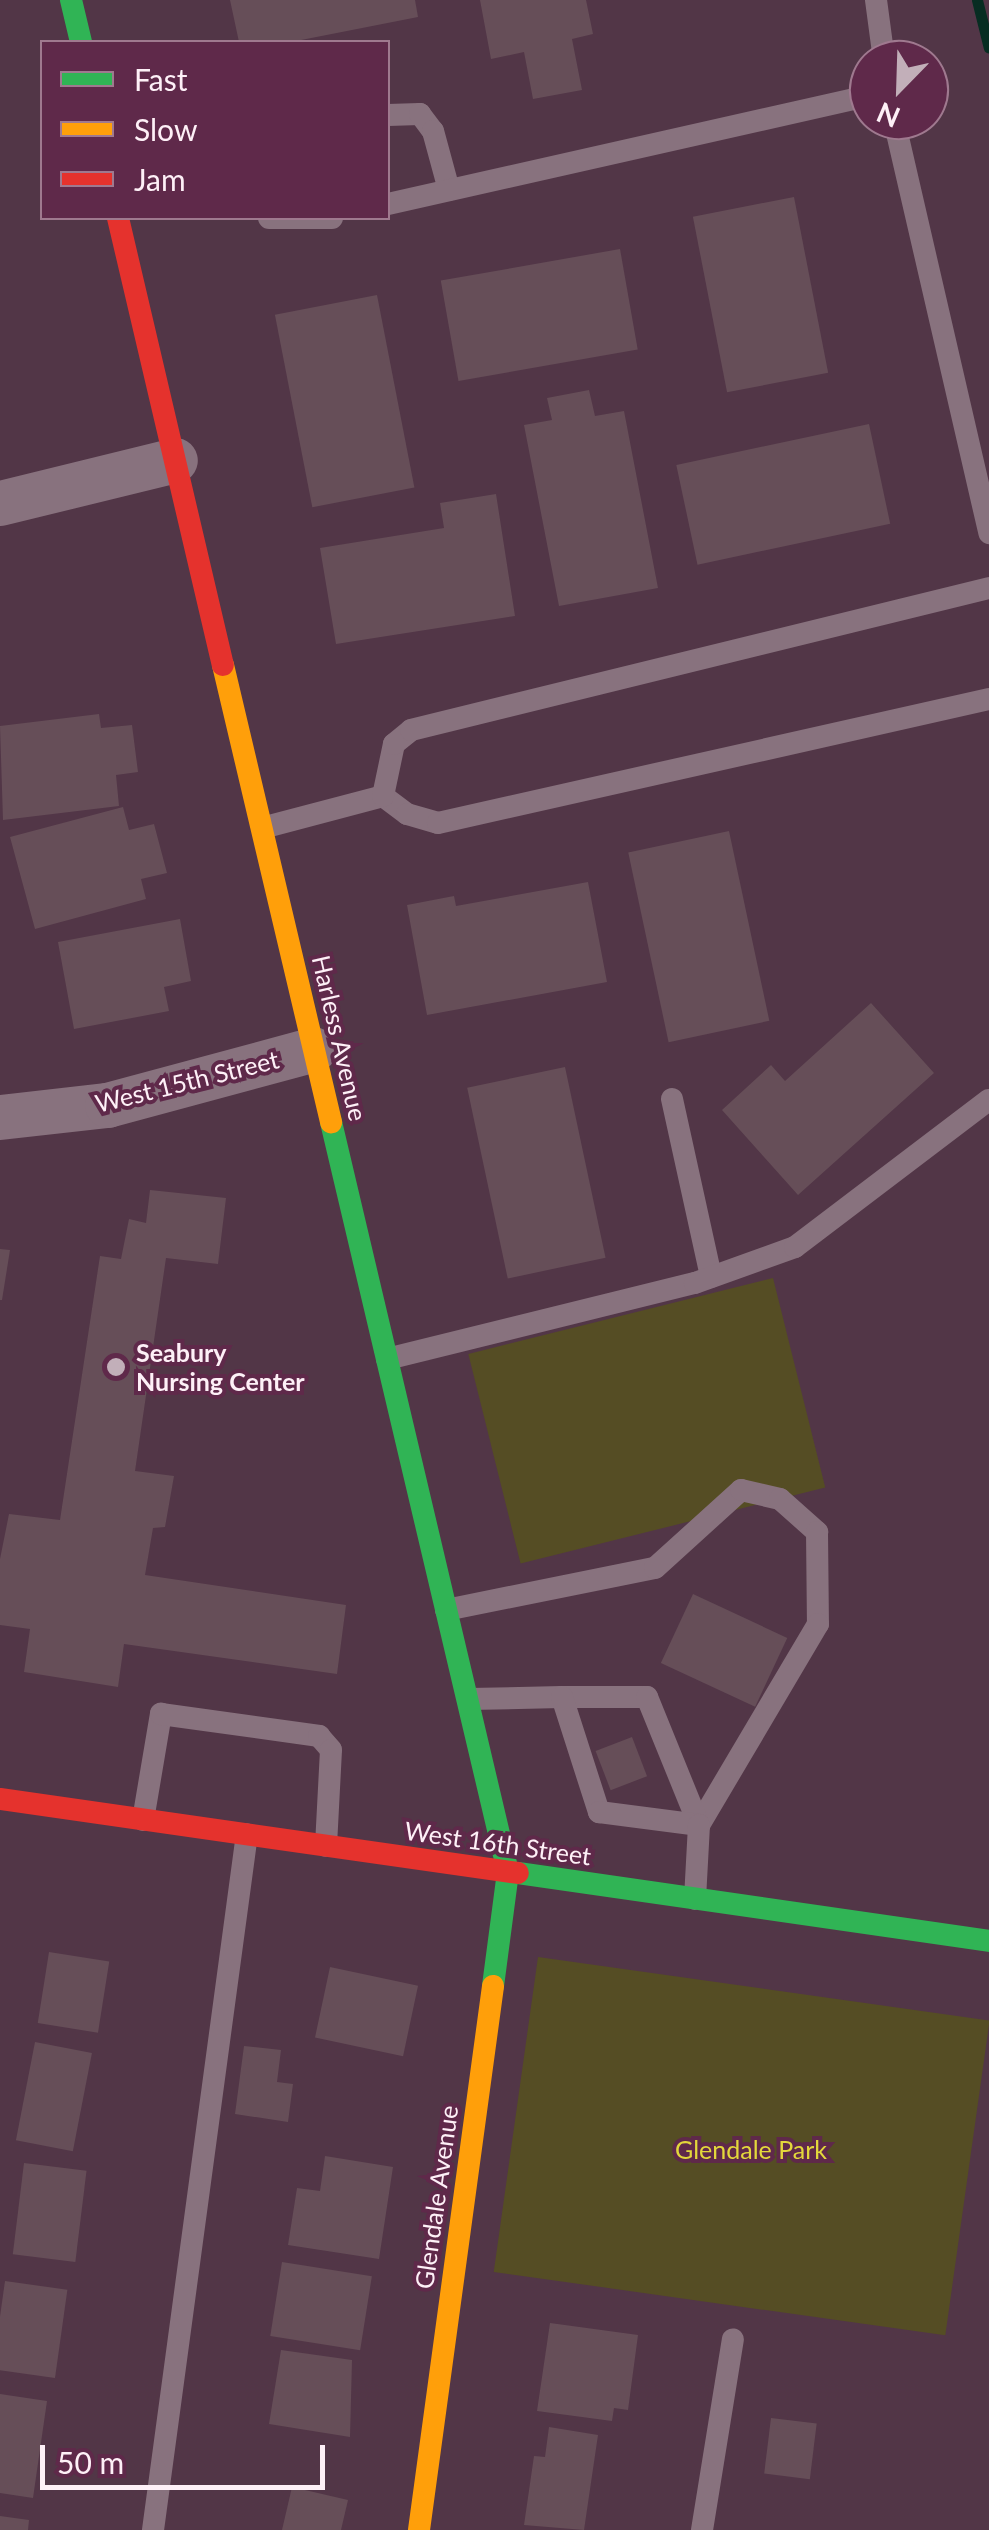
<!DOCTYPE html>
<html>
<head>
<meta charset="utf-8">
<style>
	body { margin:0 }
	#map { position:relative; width:989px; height:2530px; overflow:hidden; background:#523647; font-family:Lato,sans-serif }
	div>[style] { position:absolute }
	.green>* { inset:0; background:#554d24; transform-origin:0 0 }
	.stream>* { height:11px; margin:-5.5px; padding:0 5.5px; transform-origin:5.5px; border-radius:5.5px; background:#072d22 }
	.building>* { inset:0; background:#664e58; transform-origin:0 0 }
	.lane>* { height:22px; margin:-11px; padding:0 11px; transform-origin:11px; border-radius:11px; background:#88727e }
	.street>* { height:45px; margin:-22.5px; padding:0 22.5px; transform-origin:22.5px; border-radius:22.5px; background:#88727e }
	.fast>* { height:22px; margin:-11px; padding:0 11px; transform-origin:11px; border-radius:11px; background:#30b455 }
	.slow>* { height:22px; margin:-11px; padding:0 11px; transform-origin:11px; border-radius:11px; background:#ff9f0a }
	.jam>* { height:22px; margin:-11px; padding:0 11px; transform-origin:11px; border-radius:11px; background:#e5322d }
	.dots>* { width:28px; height:28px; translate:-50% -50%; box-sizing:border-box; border:5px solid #5f294a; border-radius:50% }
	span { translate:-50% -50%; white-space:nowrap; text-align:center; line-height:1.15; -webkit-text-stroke:8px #5f294a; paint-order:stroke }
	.street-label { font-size:25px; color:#fef0f7 }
	.poi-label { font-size:25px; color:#fef0f7; font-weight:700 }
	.left { translate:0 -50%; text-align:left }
	.park-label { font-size:25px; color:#e3d83b }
	.legend { position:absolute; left:40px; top:40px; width:350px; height:180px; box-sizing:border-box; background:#5f294a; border:2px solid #9f798f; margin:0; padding:12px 18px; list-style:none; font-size:30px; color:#fef0f7 }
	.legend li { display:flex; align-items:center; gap:20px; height:50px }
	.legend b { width:50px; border:2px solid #9f798f }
	.north { position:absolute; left:849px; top:40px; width:100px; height:100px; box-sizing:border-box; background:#5f294a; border:2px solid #9f798f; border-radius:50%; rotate:203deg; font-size:28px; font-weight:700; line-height:40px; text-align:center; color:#fef0f7 }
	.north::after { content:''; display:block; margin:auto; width:35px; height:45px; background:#c2afb9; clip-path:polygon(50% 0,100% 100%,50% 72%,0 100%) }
	.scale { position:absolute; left:40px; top:2445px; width:285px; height:45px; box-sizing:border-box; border:5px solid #fef0f7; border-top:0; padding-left:12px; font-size:30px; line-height:35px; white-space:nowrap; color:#fef0f7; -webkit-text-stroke:8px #5f294a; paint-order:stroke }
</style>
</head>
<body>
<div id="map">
	<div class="green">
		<i style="left:773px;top:1278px;width:216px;height:314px;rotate:76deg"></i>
		<i style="left:538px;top:1957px;width:456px;height:318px;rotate:8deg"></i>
	</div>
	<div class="stream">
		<i style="left:977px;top:0;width:49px;rotate:76deg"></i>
	</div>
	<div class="building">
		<i style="clip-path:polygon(230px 0,415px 0,418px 17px,291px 42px,239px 42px)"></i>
		<i style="clip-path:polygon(480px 0,586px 0,593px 34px,572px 39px,582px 90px,533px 99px,524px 52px,491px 59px)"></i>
		<i style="left:794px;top:197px;width:179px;height:103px;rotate:79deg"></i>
		<i style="left:620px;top:249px;width:102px;height:182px;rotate:80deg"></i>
		<i style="left:377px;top:295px;width:196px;height:104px;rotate:79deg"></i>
		<i style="clip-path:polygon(589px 390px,595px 416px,624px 411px,658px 588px,559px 606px,524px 425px,552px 420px,547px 398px)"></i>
		<i style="left:869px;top:424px;width:102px;height:197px;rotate:78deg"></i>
		<i style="clip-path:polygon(496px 494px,515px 616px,336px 644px,320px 548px,444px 528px,440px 503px)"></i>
		<i style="clip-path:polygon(99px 714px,101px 728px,132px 725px,138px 772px,116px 775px,119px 806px,3px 820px,0 726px)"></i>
		<i style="clip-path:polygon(123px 807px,129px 830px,154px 824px,167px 873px,141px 879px,146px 899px,35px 929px,10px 837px)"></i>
		<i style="left:729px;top:831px;width:194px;height:103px;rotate:78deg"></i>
		<i style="clip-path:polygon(588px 882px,607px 982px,427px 1015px,407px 905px,454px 896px,456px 906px)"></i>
		<i style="clip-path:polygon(180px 919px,191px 981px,164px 987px,169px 1011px,74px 1029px,58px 942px)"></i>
		<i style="clip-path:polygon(871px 1003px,934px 1073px,798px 1195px,722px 1110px,771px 1065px,785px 1081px)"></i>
		<i style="left:565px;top:1067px;width:195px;height:100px;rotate:78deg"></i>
		<i style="clip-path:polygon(150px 1190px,226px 1198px,218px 1264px,166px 1258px,135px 1471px,174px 1476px,165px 1527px,153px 1528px,145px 1575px,346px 1605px,337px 1674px,124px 1644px,118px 1687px,24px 1672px,30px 1629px,0 1625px,0 1559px,9px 1514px,60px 1520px,100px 1256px,121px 1259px,129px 1219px,146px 1223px)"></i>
		<i style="clip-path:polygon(0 1249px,10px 1250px,2px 1300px,0 1300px)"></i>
		<i style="left:693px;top:1594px;width:104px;height:76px;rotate:25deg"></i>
		<i style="left:632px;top:1737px;width:42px;height:39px;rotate:69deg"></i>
		<i style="left:49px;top:1952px;width:61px;height:72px;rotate:9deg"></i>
		<i style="left:330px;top:1967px;width:90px;height:72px;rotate:12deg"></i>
		<i style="left:35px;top:2042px;width:58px;height:100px;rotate:11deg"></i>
		<i style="clip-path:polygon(244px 2046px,281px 2050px,277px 2082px,293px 2084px,288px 2122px,235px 2114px)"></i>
		<i style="clip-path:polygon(325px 2156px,393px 2167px,379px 2259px,288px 2245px,297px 2188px,320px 2191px)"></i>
		<i style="left:24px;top:2163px;width:63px;height:92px;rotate:7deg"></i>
		<i style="left:282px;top:2262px;width:91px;height:75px;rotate:9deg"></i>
		<i style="left:5px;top:2281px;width:63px;height:89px;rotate:8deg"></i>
		<i style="clip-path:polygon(550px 2323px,638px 2335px,628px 2410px,614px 2408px,612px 2421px,537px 2411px)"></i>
		<i style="clip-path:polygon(281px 2350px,352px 2360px,350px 2437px,269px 2424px)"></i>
		<i style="clip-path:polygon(0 2394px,47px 2401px,33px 2498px,0 2493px)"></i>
		<i style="left:771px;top:2418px;width:46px;height:56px;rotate:7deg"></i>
		<i style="clip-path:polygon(549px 2427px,598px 2435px,584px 2530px,524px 2525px,534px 2456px,545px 2457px)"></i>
		<i style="clip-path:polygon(292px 2487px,348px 2500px,341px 2530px,282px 2530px)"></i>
		<i style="clip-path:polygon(0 2516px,29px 2520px,28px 2530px,0 2530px)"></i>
	</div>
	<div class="lane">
		<i style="left:876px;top:0;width:61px;rotate:82.4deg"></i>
		<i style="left:388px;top:115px;width:32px;rotate:-2deg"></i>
		<i style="left:420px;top:114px;width:21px;rotate:53deg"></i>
		<i style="left:433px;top:131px;width:61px;rotate:74.8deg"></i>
		<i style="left:894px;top:120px;width:424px;rotate:77deg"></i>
		<i style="left:388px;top:204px;width:493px;rotate:-12.7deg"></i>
		<i style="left:269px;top:218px;width:63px"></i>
		<i style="left:383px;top:796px;width:30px;rotate:37deg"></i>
		<i style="left:407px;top:814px;width:32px;rotate:16deg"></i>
		<i style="left:438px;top:823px;width:565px;rotate:-12.68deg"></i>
		<i style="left:262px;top:828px;width:125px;rotate:-14.8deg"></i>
		<i style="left:383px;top:796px;width:53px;rotate:-78.1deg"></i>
		<i style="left:394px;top:744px;width:22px;rotate:-39deg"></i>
		<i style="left:411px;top:730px;width:595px;rotate:-13.8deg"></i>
		<i style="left:672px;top:1099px;width:182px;rotate:77.6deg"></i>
		<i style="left:387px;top:1359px;width:317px;rotate:-13.9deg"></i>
		<i style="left:695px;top:1283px;width:106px;rotate:-19.8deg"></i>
		<i style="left:795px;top:1247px;width:243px;rotate:-37.2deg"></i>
		<i style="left:446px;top:1610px;width:213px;rotate:-11.4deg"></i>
		<i style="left:655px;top:1568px;width:116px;rotate:-42.2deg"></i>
		<i style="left:741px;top:1490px;width:40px;rotate:13deg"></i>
		<i style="left:780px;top:1499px;width:50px;rotate:41.7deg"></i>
		<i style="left:817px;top:1532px;width:92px;rotate:89.4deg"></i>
		<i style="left:818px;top:1624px;width:234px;rotate:120.6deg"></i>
		<i style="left:562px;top:1697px;width:85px"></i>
		<i style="left:647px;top:1697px;width:138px;rotate:67.9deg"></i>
		<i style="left:469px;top:1699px;width:93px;rotate:-1.2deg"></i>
		<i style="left:562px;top:1697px;width:121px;rotate:72.2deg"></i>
		<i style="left:599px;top:1812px;width:101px;rotate:7.4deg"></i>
		<i style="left:699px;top:1825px;width:74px;rotate:93.1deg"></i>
		<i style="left:143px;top:1820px;width:108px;rotate:-80.4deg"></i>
		<i style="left:161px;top:1714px;width:160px;rotate:7.9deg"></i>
		<i style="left:319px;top:1736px;width:18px;rotate:49deg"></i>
		<i style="left:331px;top:1750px;width:96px;rotate:93deg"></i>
		<i style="left:153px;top:2530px;width:702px;rotate:-82.31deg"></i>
		<i style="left:702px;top:2530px;width:193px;rotate:-80.8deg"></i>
	</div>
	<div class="street">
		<i style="left:0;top:503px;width:180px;rotate:-13.8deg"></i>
		<i style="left:0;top:1117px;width:108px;rotate:-6.4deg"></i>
		<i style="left:107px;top:1105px;width:214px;rotate:-15.1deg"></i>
	</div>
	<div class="fast">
		<i style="left:71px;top:0;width:43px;rotate:76.6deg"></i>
		<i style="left:331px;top:1122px;width:771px;rotate:76.72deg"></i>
		<i style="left:508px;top:1872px;width:115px;rotate:97.5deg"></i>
		<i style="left:518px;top:1873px;width:476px;rotate:8.2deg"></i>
	</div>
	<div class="slow">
		<i style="left:223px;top:665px;width:470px;rotate:76.7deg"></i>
		<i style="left:419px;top:2530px;width:549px;rotate:-82.25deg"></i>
	</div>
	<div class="jam">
		<i style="left:118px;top:218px;width:459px;rotate:76.8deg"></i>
		<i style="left:0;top:1799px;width:523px;rotate:8.13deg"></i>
	</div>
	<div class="dots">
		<i style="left:116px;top:1367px;background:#c2afb9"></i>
	</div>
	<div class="street-label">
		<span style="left:340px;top:1038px;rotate:77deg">Harless Avenue</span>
		<span style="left:187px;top:1081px;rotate:-14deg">West 15th Street</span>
		<span style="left:498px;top:1843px;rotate:8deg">West 16th Street</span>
		<span style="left:436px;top:2197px;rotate:-82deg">Glendale Avenue</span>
	</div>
	<div class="poi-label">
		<span class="left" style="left:136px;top:1367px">Seabury<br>Nursing Center</span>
	</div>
	<div class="park-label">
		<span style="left:751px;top:2149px">Glendale Park</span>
	</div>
	<ul class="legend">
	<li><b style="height:12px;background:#30b455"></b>Fast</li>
	<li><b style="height:12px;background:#ff9f0a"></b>Slow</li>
	<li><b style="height:12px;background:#e5322d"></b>Jam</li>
	</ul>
	<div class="north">N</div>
	<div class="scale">50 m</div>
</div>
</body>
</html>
